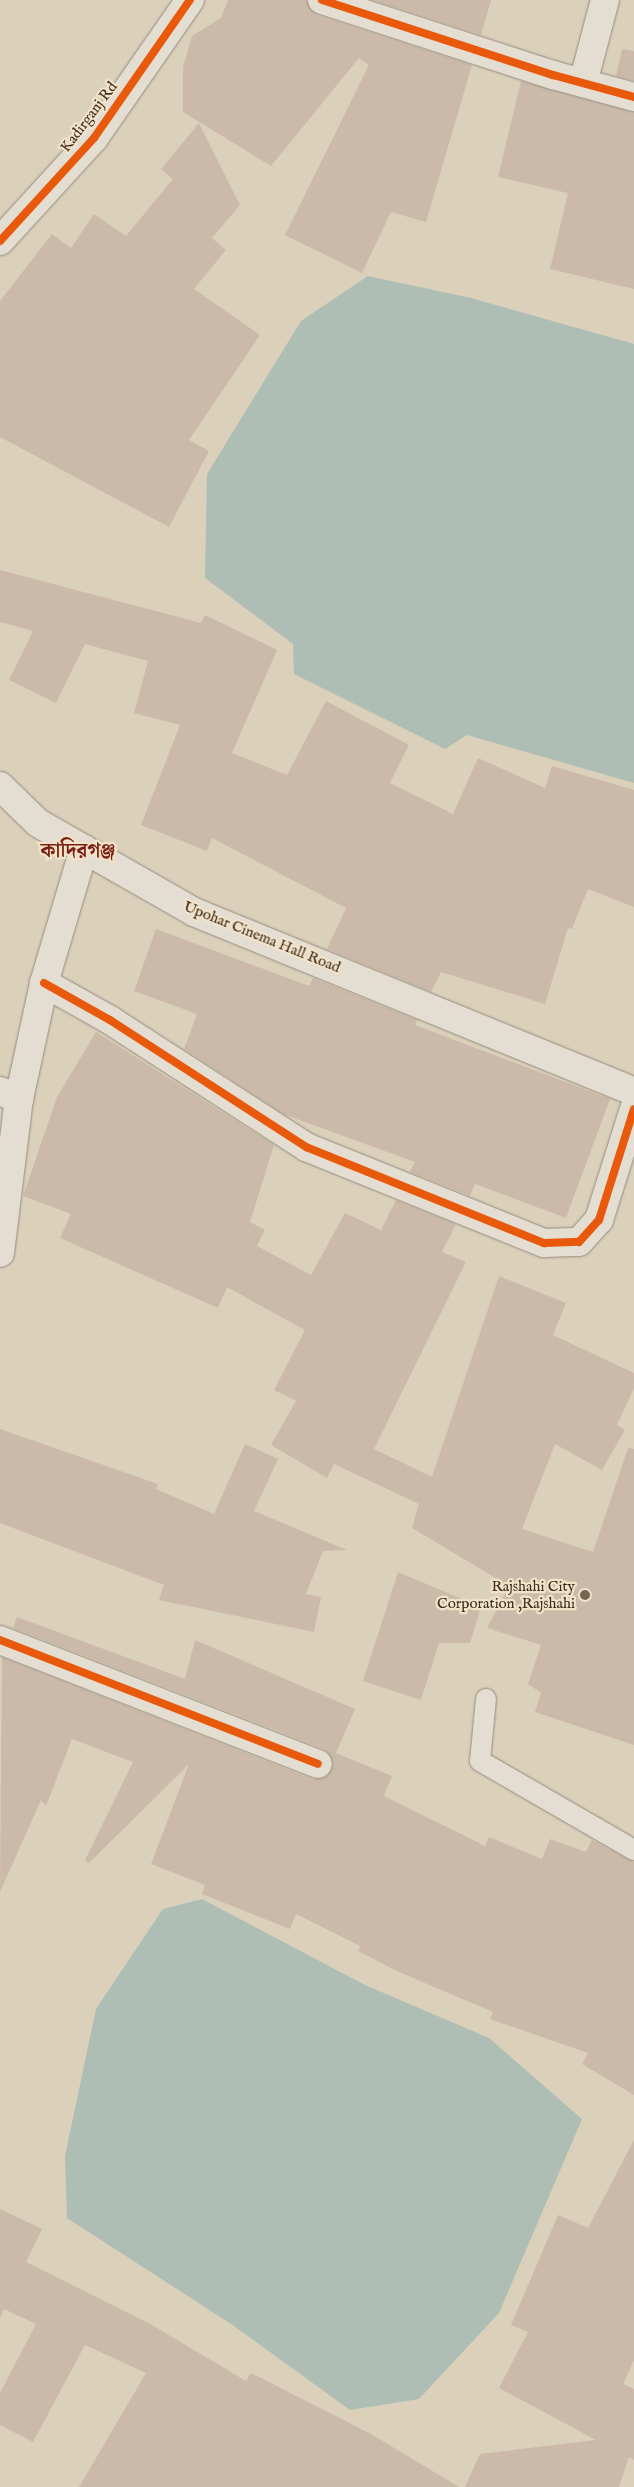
<!DOCTYPE html>
<html>
<head>
<meta charset="utf-8">
<style>
	body { margin:0 }
	#map { position:relative; width:634px; height:2487px; overflow:hidden; background:#dbd0ba; font-family:"IM FELL English","Noto Serif Bengali",serif }
	div>[style] { position:absolute }
	.water>* { inset:0; background:#aebeb5 }
	.building>* { inset:0; background:#cbbaa9 }
	.roads { filter:drop-shadow(0 0 1px #958c7f) drop-shadow(0 0 1px #958c7f) }
	.service>* { height:20px; margin:-10px; padding:0 10px; transform-origin:10px; border-radius:10px; background:#e3ddd2 }
	.minor>* { height:28px; margin:-14px; padding:0 14px; transform-origin:14px; border-radius:14px; background:#e3ddd2 }
	.tertiary>* { height:28px; margin:-14px; padding:0 14px; transform-origin:14px; border-radius:14px; background:#e3ddd2 }
	.cycleway>* { height:8px; margin:-4px; padding:0 4px; transform-origin:4px; border-radius:4px; background:#e8590c }
	.dots>* { width:14px; height:14px; translate:-50% -50%; box-sizing:border-box; border:2px solid #f1e3c9; border-radius:50% }
	span { translate:-50% -50%; white-space:nowrap; text-align:center; line-height:1.15; -webkit-text-stroke:4.5px #f1e3c9; paint-order:stroke }
	.street-label { font-size:15px; color:#402b1c }
	.poi-label { font-size:15px; color:#402b1c }
	.right { translate:-100% -50%; text-align:right }
	.district-label { font-size:20px; color:#7a1f14; font-weight:700 }
</style>
</head>
<body>
<div id="map">
	<div class="water">
		<i style="clip-path:polygon(368px 276px,471px 298px,634px 344px,634px 783px,467px 735px,445px 749px,294px 674px,293px 644px,205px 578px,207px 474px,301px 321px)"></i>
		<i style="clip-path:polygon(202px 1899px,365px 1985px,489px 2038px,582px 2119px,499px 2313px,419px 2399px,350px 2410px,231px 2324px,67px 2218px,65px 2156px,96px 2009px,163px 1909px)"></i>
	</div>
	<div class="building">
		<i style="clip-path:polygon(228px 0,307px 0,317px 15px,472px 65px,426px 222px,391px 212px,362px 273px,285px 235px,369px 65px,359px 58px,271px 166px,183px 112px,183px 67px,192px 36px,221px 18px)"></i>
		<i style="clip-path:polygon(373px 0,491px 0,481px 35px)"></i>
		<i style="clip-path:polygon(622px 49px,634px 51px,634px 81px,616px 76px)"></i>
		<i style="clip-path:polygon(521px 81px,634px 112px,634px 289px,550px 269px,568px 193px,498px 177px)"></i>
		<i style="clip-path:polygon(199px 123px,240px 205px,212px 238px,226px 250px,194px 289px,260px 335px,189px 440px,209px 451px,169px 527px,0 437px,0 301px,52px 234px,71px 248px,94px 214px,126px 236px,173px 179px,161px 169px)"></i>
		<i style="clip-path:polygon(0 570px,201px 623px,205px 615px,277px 650px,232px 753px,287px 775px,326px 701px,409px 745px,390px 783px,453px 814px,478px 758px,545px 788px,552px 766px,634px 790px,634px 907px,588px 889px,572px 929px,568px 928px,545px 1004px,441px 972px,431px 992px,327px 949px,346px 908px,212px 838px,207px 851px,141px 825px,180px 725px,134px 713px,148px 661px,85px 644px,56px 703px,9px 680px,33px 631px,0 622px)"></i>
		<i style="clip-path:polygon(156px 929px,309px 986px,313px 978px,417px 1020px,415px 1025px,610px 1099px,566px 1218px,475px 1184px,470px 1196px,410px 1172px,415px 1162px,283px 1114px,184px 1049px,197px 1014px,134px 991px)"></i>
		<i style="clip-path:polygon(96px 1032px,274px 1145px,250px 1222px,265px 1230px,257px 1246px,311px 1275px,345px 1213px,381px 1230px,396px 1200px,456px 1224px,442px 1252px,466px 1262px,374px 1449px,432px 1477px,499px 1276px,566px 1303px,553px 1335px,634px 1373px,634px 1388px,617px 1425px,625px 1430px,602px 1470px,555px 1444px,522px 1529px,593px 1552px,628px 1448px,634px 1449px,634px 1745px,535px 1712px,541px 1693px,528px 1684px,541px 1645px,487px 1628px,509px 1586px,412px 1528px,419px 1504px,334px 1464px,327px 1478px,271px 1445px,296px 1401px,274px 1390px,305px 1330px,227px 1287px,218px 1308px,60px 1238px,71px 1214px,23px 1196px,57px 1097px)"></i>
		<i style="clip-path:polygon(0 1429px,158px 1484px,156px 1489px,214px 1514px,245px 1444px,278px 1459px,254px 1511px,347px 1550px,323px 1551px,306px 1594px,321px 1597px,314px 1632px,159px 1600px,164px 1585px,0 1523px)"></i>
		<i style="clip-path:polygon(398px 1572px,481px 1607px,470px 1643px,439px 1643px,421px 1700px,363px 1681px)"></i>
		<i style="clip-path:polygon(17px 1617px,185px 1679px,195px 1640px,355px 1709px,336px 1753px,392px 1776px,384px 1796px,485px 1846px,489px 1837px,542px 1859px,550px 1839px,586px 1852px,592px 1840px,634px 1862px,634px 2095px,582px 2064px,588px 2053px,490px 2019px,493px 2012px,399px 1972px,358px 1951px,360px 1946px,296px 1914px,290px 1929px,202px 1894px,205px 1885px,151px 1864px,189px 1764px,89px 1863px,85px 1860px,133px 1762px,72px 1739px,46px 1806px,41px 1800px,0 1892px,2px 1657px,312px 1779px,327px 1776px,333px 1762px,324px 1749px,13px 1628px)"></i>
		<i style="clip-path:polygon(634px 2140px,634px 2360px,623px 2384px,634px 2389px,634px 2460px,629px 2457px,619px 2487px,465px 2487px,480px 2454px,596px 2440px,499px 2388px,528px 2332px,511px 2325px,558px 2215px,588px 2228px)"></i>
		<i style="clip-path:polygon(0 2209px,42px 2229px,26px 2262px,152px 2325px,246px 2381px,251px 2373px,371px 2434px,459px 2487px,79px 2487px,146px 2373px,85px 2345px,33px 2442px,0 2425px,0 2393px,36px 2324px,4px 2309px,0 2318px)"></i>
	</div>
	<div class="roads">
		<div class="service">
			<i style="left:486px;top:1699px;width:62px;rotate:95.5deg"></i>
			<i style="left:480px;top:1761px;width:178px;rotate:30deg"></i>
		</div>
		<div class="minor">
			<i style="left:322px;top:0;width:243px;rotate:18deg"></i>
			<i style="left:553px;top:75px;width:84px;rotate:15.2deg"></i>
			<i style="left:583px;top:83px;width:86px;rotate:-75.2deg"></i>
			<i style="left:0;top:241px;width:139px;rotate:-47.6deg"></i>
			<i style="left:94px;top:138px;width:168px;rotate:-55.2deg"></i>
			<i style="left:44px;top:983px;width:76px;rotate:29.3deg"></i>
			<i style="left:110px;top:1020px;width:234px;rotate:32.9deg"></i>
			<i style="left:306px;top:1147px;width:257px;rotate:22deg"></i>
			<i style="left:544px;top:1243px;width:35px;rotate:-2deg"></i>
			<i style="left:579px;top:1242px;width:30px;rotate:-48deg"></i>
			<i style="left:599px;top:1220px;width:116px;rotate:-72.5deg"></i>
			<i style="left:0;top:1091px;width:21px;rotate:23deg"></i>
			<i style="left:0;top:1640px;width:341px;rotate:21.3deg"></i>
		</div>
		<div class="tertiary">
			<i style="left:0;top:786px;width:53px;rotate:44.2deg"></i>
			<i style="left:38px;top:823px;width:180px;rotate:29.7deg"></i>
			<i style="left:194px;top:912px;width:475px;rotate:22.2deg"></i>
			<i style="left:0;top:1253px;width:155px;rotate:-83deg"></i>
			<i style="left:19px;top:1099px;width:119px;rotate:-77.8deg"></i>
			<i style="left:44px;top:983px;width:140px;rotate:-73.4deg"></i>
		</div>
	</div>
	<div class="cycleway">
		<i style="left:322px;top:0;width:243px;rotate:18deg"></i>
		<i style="left:553px;top:75px;width:84px;rotate:15.2deg"></i>
		<i style="left:0;top:241px;width:139px;rotate:-47.6deg"></i>
		<i style="left:94px;top:138px;width:168px;rotate:-55.2deg"></i>
		<i style="left:44px;top:983px;width:76px;rotate:29.3deg"></i>
		<i style="left:110px;top:1020px;width:234px;rotate:32.9deg"></i>
		<i style="left:306px;top:1147px;width:257px;rotate:22deg"></i>
		<i style="left:544px;top:1243px;width:35px;rotate:-2deg"></i>
		<i style="left:579px;top:1242px;width:30px;rotate:-48deg"></i>
		<i style="left:599px;top:1220px;width:116px;rotate:-72.5deg"></i>
		<i style="left:0;top:1640px;width:341px;rotate:21.3deg"></i>
	</div>
	<div class="dots">
		<i style="left:585px;top:1595px;background:#766553"></i>
	</div>
	<div class="street-label">
		<span style="left:89px;top:117px;rotate:-53deg">Kadirganj Rd</span>
		<span style="left:262px;top:937px;rotate:22deg">Upohar Cinema Hall Road</span>
	</div>
	<div class="poi-label">
		<span class="right" style="left:575px;top:1595px">Rajshahi City<br>Corporation ,Rajshahi</span>
	</div>
	<div class="district-label">
		<span style="left:78px;top:851px">কাদিরগঞ্জ</span>
	</div>
</div>
</body>
</html>
